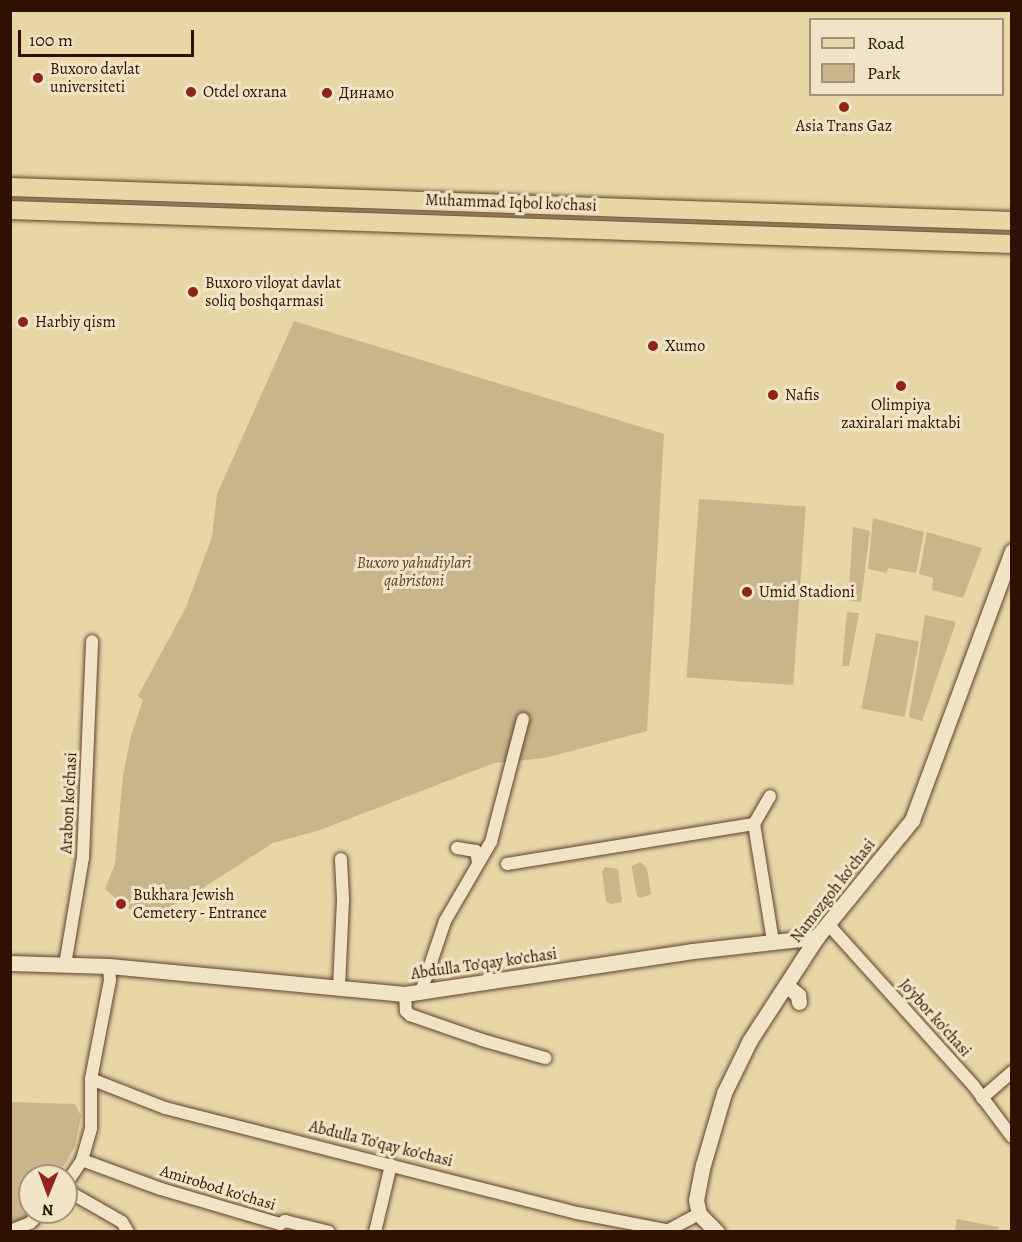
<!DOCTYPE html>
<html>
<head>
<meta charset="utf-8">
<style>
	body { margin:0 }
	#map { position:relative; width:1022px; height:1242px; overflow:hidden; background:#e7d7a7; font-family:Alegreya,serif }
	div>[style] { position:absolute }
	.green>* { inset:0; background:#c8b58b; transform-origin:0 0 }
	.roads { filter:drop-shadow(0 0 2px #5e422a) drop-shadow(0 0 2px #5e422a) }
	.minor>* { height:12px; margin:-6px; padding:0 6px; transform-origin:6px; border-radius:6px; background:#efe5c6 }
	.tertiary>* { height:15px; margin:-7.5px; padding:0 7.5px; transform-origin:7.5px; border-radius:7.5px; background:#efe5c6 }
	.primary>* { height:18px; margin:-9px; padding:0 9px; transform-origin:9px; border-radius:9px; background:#e7d7a7 }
	.dots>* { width:16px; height:16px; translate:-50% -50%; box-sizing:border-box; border:3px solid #efe5c6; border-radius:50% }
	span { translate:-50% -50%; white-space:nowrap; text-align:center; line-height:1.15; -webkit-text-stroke:6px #efe5c6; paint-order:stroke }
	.poi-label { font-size:16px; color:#301001 }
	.left { translate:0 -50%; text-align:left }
	.street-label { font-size:16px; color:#301001 }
	.park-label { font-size:16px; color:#5e422a; font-style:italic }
	.frame { position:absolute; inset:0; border:12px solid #301001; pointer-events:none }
	.legend { position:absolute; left:809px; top:18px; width:195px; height:78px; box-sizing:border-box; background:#efe5c6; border:2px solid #a39077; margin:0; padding:8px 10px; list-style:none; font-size:18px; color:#301001 }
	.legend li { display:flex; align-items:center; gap:12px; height:30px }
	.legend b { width:30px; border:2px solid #a39077 }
	.north { position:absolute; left:18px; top:1164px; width:60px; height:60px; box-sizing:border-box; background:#efe5c6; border:2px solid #a39077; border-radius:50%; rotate:181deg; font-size:16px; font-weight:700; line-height:24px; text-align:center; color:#301001 }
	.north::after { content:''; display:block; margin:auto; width:21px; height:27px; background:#8f2418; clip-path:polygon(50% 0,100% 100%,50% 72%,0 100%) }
	.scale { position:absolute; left:18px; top:30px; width:176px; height:27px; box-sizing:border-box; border:3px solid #301001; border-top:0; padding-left:8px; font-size:18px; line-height:21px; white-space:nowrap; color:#301001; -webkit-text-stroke:4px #efe5c6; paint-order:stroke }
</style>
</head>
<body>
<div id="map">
	<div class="green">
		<i style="clip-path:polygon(294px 321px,664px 434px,647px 731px,545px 758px,494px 763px,320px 830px,273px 843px,184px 900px,143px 920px,105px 889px,115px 864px,123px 775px,131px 736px,143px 700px,138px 696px,186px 607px,212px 537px,217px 494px)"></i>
		<i style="left:699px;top:499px;width:107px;height:179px;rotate:4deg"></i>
		<i style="clip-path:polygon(873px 518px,924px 532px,916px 573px,888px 568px,887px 573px,868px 569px)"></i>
		<i style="clip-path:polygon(853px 527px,870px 531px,861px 602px,848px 601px)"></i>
		<i style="clip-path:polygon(927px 532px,982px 548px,963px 598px,932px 590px,933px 578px,919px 574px)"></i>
		<i style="clip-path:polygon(847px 612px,859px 613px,849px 666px,842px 666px)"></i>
		<i style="clip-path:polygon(925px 615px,956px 622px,922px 721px,909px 717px)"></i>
		<i style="left:876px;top:633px;width:44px;height:77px;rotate:11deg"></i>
		<i style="clip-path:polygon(640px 862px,647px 868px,651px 894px,641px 898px,637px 896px,632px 869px,632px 866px)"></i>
		<i style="clip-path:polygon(605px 867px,618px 869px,622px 902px,611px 904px,606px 901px,602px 872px)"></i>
		<i style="clip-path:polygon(11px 1102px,75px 1104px,81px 1116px,75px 1146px,65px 1164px,56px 1176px,30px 1176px,30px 1211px,22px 1221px,11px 1226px)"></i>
		<i style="clip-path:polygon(957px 1219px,999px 1227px,998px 1231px,955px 1231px)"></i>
	</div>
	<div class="roads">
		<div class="minor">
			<i style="left:754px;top:824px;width:119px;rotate:80.8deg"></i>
			<i style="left:457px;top:848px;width:19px;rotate:9deg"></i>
			<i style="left:476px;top:851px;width:11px;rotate:80deg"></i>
			<i style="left:507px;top:864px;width:250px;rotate:-9.2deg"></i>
			<i style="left:754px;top:824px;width:32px;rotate:-60deg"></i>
			<i style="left:828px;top:924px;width:217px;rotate:48deg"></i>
			<i style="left:973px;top:1085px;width:65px;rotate:53.1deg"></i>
			<i style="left:65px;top:965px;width:109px;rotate:-80.5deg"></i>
			<i style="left:83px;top:858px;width:217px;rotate:-87.6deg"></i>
			<i style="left:339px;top:988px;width:89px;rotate:-87.4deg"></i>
			<i style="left:343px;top:899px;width:40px;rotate:-92.9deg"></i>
			<i style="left:421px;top:992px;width:75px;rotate:-71.3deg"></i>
			<i style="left:445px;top:921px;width:91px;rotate:-59.8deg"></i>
			<i style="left:491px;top:842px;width:127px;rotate:-75.4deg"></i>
			<i style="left:405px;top:994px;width:17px;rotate:87deg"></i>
			<i style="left:406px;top:1011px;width:6px;rotate:45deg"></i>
			<i style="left:410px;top:1015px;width:76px;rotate:19.1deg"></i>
			<i style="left:482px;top:1040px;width:66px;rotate:15.9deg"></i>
			<i style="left:91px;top:1079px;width:79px;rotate:21.4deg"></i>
			<i style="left:165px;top:1108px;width:425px;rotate:14.3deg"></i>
			<i style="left:577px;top:1213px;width:91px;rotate:10.8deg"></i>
			<i style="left:982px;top:1098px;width:40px;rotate:-41deg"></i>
			<i style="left:82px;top:1160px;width:84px;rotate:20.2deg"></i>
			<i style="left:161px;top:1189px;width:124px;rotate:16.4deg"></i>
			<i style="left:280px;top:1224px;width:6px;rotate:-31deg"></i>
			<i style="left:285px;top:1221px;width:45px;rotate:14deg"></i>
			<i style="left:66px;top:1184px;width:29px;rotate:-56deg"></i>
			<i style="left:82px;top:1160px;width:33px;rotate:-74deg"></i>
			<i style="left:91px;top:1128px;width:49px;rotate:-90deg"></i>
			<i style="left:91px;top:1079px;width:101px;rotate:-79.1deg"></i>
			<i style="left:110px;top:980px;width:14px;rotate:-94deg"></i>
			<i style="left:66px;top:1190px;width:64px;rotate:29.7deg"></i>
			<i style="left:122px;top:1222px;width:12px;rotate:59deg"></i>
			<i style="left:10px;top:1231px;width:22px;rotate:-22deg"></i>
			<i style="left:30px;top:1223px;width:16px;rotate:-45deg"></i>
			<i style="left:375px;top:1232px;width:69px;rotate:-76.6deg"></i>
			<i style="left:665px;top:1232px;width:38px;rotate:-28deg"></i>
		</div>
		<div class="tertiary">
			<i style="left:10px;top:963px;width:99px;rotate:1.7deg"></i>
			<i style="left:109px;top:966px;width:297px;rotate:5.4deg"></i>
			<i style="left:405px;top:994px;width:291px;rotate:-8.5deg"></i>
			<i style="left:693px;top:951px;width:125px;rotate:-6.4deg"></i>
			<i style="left:786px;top:985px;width:16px;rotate:40deg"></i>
			<i style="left:798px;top:995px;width:7px;rotate:82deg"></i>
			<i style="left:717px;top:1232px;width:25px;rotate:-135deg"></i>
			<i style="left:699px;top:1214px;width:14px;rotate:-102deg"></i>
			<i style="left:696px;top:1200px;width:36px;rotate:-79deg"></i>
			<i style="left:703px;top:1165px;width:75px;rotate:-73.7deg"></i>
			<i style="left:724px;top:1093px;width:59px;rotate:-63.9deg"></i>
			<i style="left:750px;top:1040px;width:123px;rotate:-57deg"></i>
			<i style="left:817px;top:937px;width:151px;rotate:-50.9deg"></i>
			<i style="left:912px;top:820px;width:287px;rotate:-69.6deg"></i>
		</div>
		<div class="primary">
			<i style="left:10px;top:187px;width:1003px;rotate:1.94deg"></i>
			<i style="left:10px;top:210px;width:1003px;rotate:1.94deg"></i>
		</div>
	</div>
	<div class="dots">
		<i style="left:38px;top:78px;background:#8f2418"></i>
		<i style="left:191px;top:92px;background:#8f2418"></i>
		<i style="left:327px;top:93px;background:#8f2418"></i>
		<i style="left:844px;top:107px;background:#8f2418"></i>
		<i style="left:193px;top:292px;background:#8f2418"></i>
		<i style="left:23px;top:322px;background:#8f2418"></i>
		<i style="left:653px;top:346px;background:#8f2418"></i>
		<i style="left:901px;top:386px;background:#8f2418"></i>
		<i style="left:773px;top:395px;background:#8f2418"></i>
		<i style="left:747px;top:592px;background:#8f2418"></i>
		<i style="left:121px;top:904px;background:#8f2418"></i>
	</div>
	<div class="poi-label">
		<span class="left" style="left:50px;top:78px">Buxoro davlat<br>universiteti</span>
		<span class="left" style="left:203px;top:92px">Otdel oxrana</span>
		<span class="left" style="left:339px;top:93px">Динамо</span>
		<span style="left:844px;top:126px">Asia Trans Gaz</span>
		<span class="left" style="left:205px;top:292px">Buxoro viloyat davlat<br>soliq boshqarmasi</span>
		<span class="left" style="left:35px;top:322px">Harbiy qism</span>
		<span class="left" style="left:665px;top:346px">Xumo</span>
		<span class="left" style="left:785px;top:395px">Nafis</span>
		<span style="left:901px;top:414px">Olimpiya<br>zaxiralari maktabi</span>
		<span class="left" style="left:759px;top:592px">Umid Stadioni</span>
		<span class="left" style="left:133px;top:904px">Bukhara Jewish<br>Cemetery - Entrance</span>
	</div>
	<div class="street-label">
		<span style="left:511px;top:203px;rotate:2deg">Muhammad Iqbol ko'chasi</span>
		<span style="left:69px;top:803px;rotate:-87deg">Arabon ko'chasi</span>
		<span style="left:833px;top:891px;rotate:-52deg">Namozgoh ko'chasi</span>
		<span style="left:484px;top:964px;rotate:-8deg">Abdulla To’qay ko’chasi</span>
		<span style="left:935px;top:1018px;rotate:48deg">Jo'ybor ko'chasi</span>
		<span style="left:381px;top:1144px;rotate:14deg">Abdulla To'qay ko'chasi</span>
		<span style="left:218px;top:1188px;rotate:17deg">Amirobod ko'chasi</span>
	</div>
	<div class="park-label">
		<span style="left:414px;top:572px">Buxoro yahudiylari<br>qabristoni</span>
	</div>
	<div class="frame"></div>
	<ul class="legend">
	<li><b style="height:8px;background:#e7d7a7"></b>Road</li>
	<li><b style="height:16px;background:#c8b58b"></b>Park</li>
	</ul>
	<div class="north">N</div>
	<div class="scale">100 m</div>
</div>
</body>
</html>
